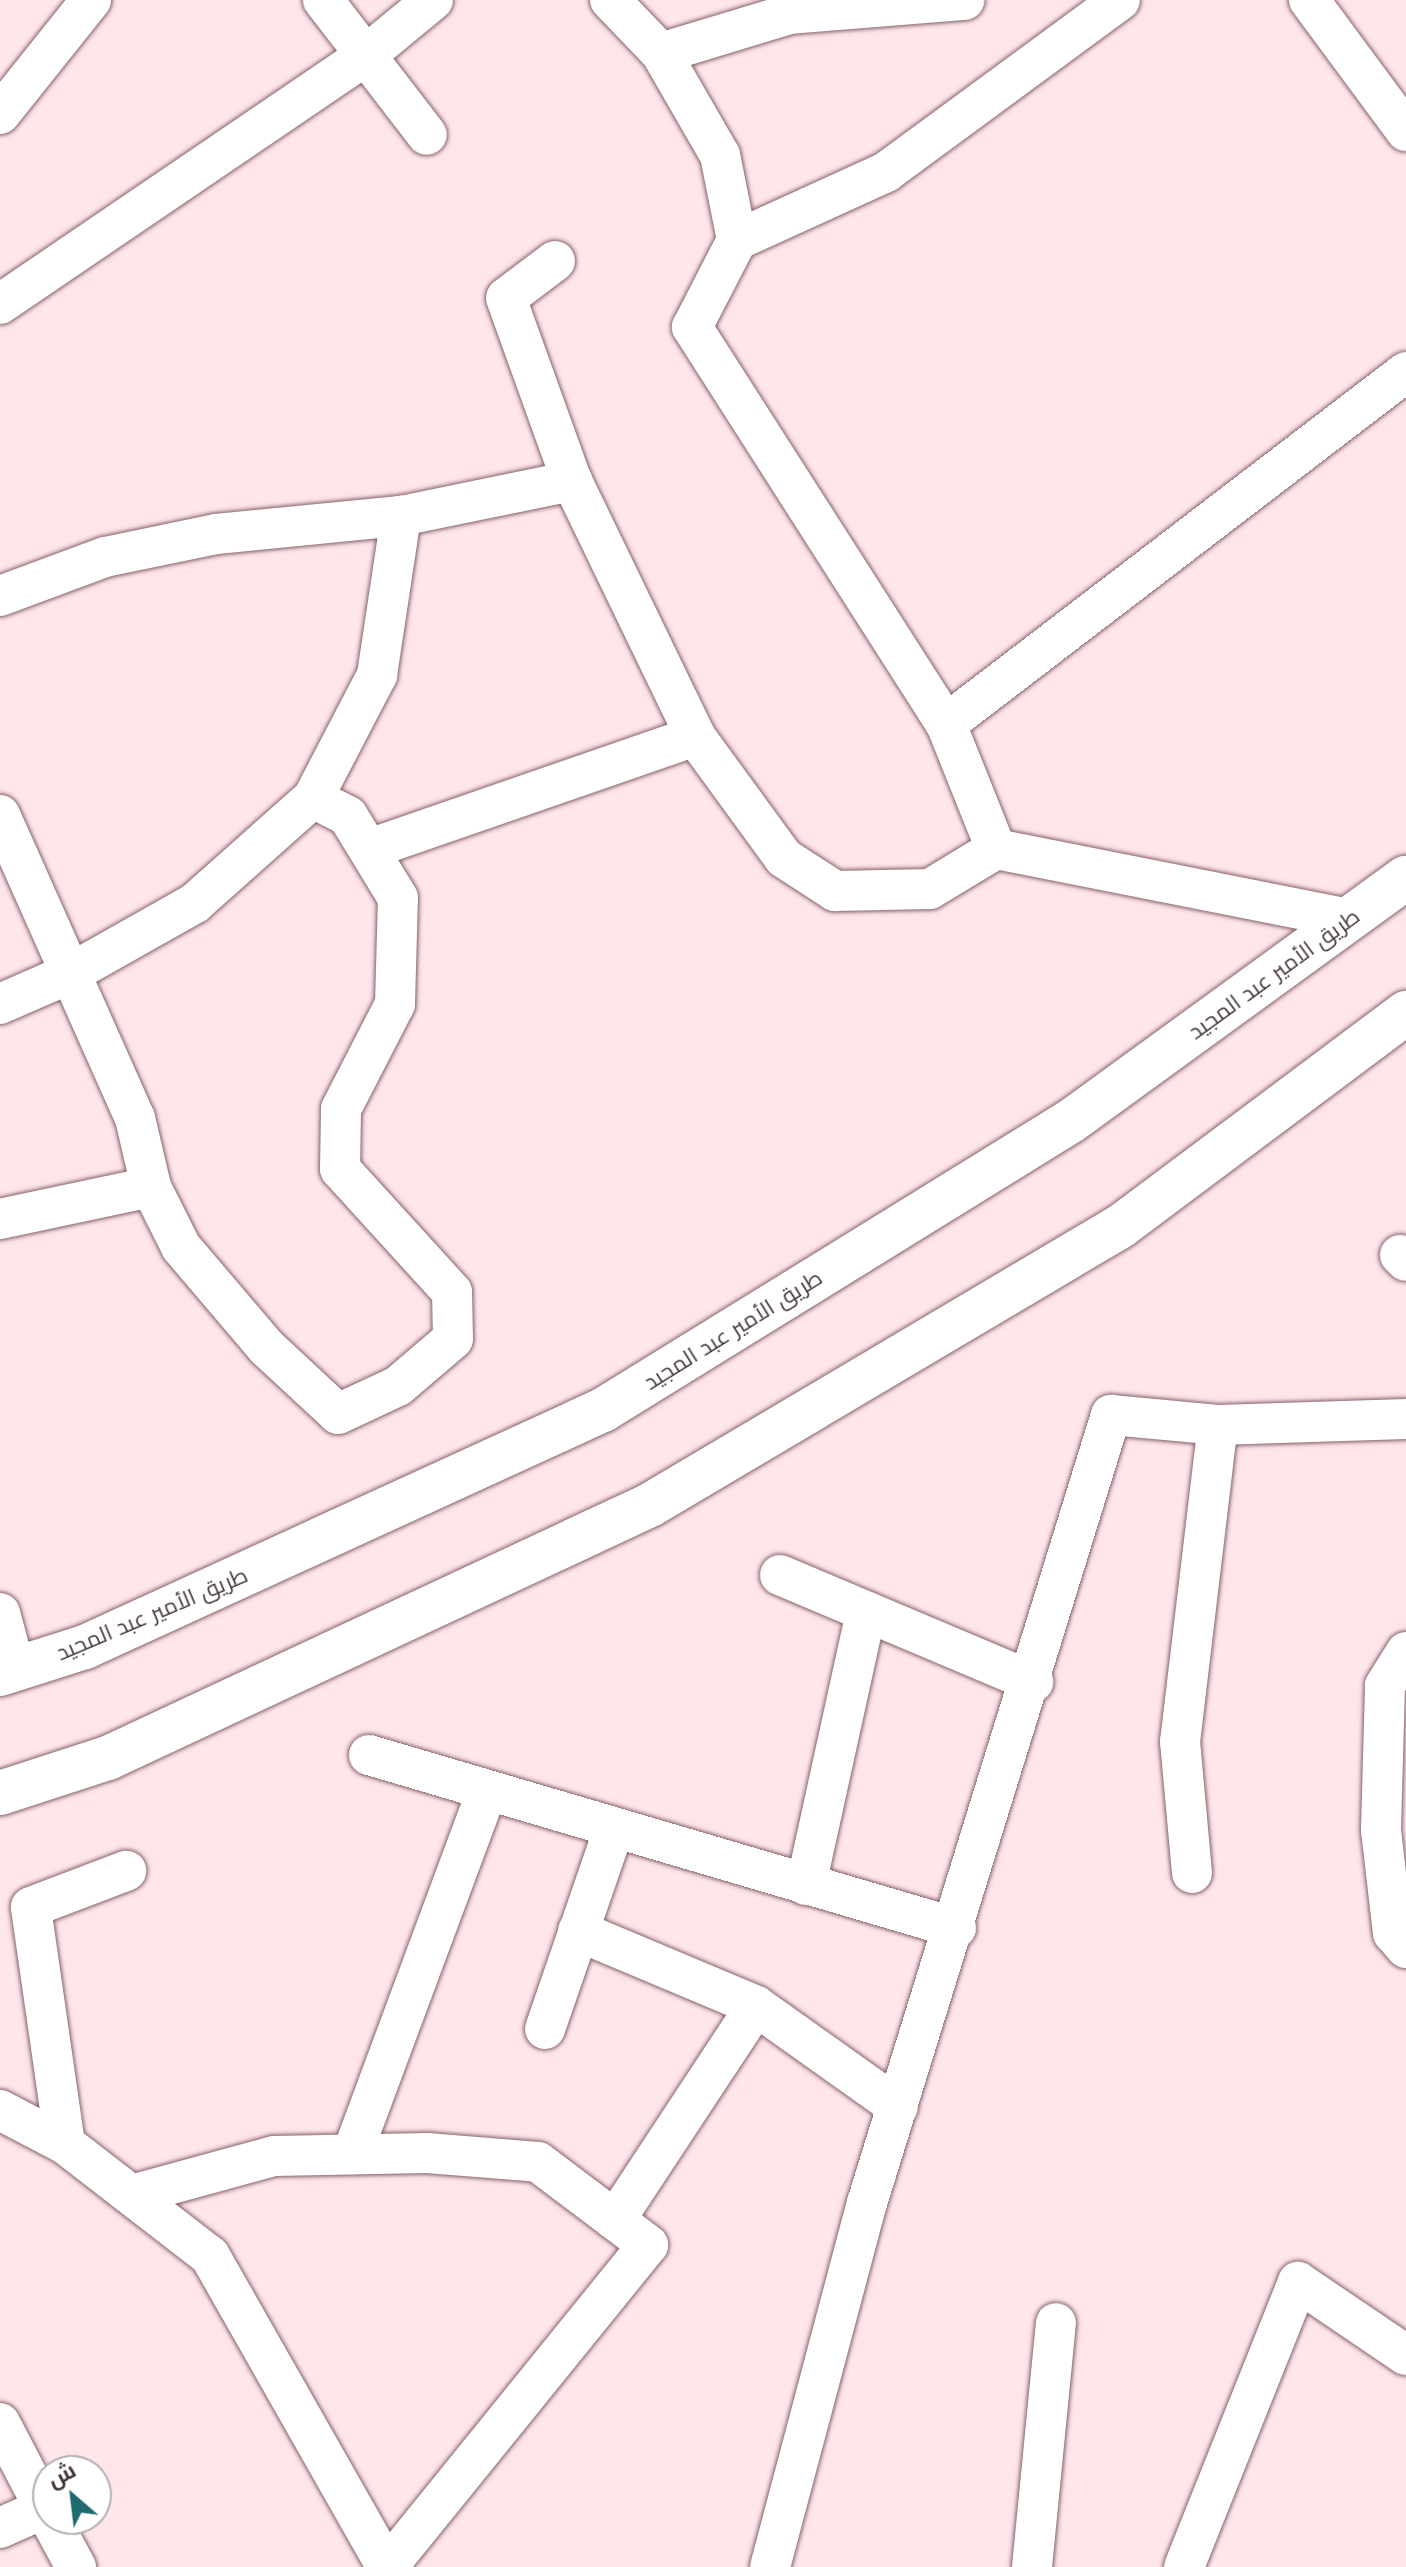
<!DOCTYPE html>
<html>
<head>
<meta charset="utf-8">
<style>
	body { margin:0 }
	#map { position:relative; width:1406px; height:2567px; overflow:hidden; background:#ffe6eb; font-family:Helvetica,Cairo,sans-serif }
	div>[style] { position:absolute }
	.roads { filter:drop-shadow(0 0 2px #856269) drop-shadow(0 0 2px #856269) }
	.minor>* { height:40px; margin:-20px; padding:0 20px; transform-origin:20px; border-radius:20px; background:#fff }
	.secondary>* { height:44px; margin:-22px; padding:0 22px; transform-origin:22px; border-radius:22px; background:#fff }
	span { translate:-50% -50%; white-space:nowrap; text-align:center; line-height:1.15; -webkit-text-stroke:8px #fff; paint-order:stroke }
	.street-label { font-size:22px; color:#46363a }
	.north { position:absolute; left:32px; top:2455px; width:80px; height:80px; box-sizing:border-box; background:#fff; border:2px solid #b5afb0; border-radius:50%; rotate:332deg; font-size:22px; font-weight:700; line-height:32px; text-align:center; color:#46363a }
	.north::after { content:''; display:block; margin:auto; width:28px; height:36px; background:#1f6b70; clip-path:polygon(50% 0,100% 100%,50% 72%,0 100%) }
</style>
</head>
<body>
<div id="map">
	<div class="roads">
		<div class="minor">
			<i style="left:323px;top:0;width:170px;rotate:52.4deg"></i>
			<i style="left:610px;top:0;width:74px;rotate:46.1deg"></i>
			<i style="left:661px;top:53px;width:118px;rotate:60deg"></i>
			<i style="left:720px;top:155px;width:87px;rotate:78.7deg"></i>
			<i style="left:737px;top:240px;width:98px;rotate:117.3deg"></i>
			<i style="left:692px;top:327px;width:471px;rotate:57.4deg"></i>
			<i style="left:946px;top:724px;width:135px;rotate:68.2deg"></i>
			<i style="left:996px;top:849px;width:361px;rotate:11.2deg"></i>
			<i style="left:1309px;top:0;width:163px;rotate:53.5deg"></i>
			<i style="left:661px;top:53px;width:134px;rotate:-16.9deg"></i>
			<i style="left:789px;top:14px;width:176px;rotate:-4.6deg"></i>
			<i style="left:0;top:114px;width:146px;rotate:-51.4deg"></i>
			<i style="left:737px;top:240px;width:164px;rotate:-24.5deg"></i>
			<i style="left:886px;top:172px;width:290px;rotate:-36.3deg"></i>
			<i style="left:555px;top:261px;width:61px;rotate:142.9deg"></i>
			<i style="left:506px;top:298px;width:195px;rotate:70.2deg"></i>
			<i style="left:572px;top:481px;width:283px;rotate:64.2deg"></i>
			<i style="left:695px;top:736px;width:151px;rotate:53.9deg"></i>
			<i style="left:784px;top:858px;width:61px;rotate:32.9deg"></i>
			<i style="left:835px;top:891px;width:95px;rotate:-1.2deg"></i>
			<i style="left:930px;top:889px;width:77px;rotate:-31.2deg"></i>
			<i style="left:0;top:304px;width:441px;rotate:-34.2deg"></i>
			<i style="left:365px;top:56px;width:88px;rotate:-39.5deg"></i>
			<i style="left:0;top:596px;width:112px;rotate:-20.4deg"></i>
			<i style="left:105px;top:557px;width:113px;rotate:-11.7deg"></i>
			<i style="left:216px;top:534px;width:186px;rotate:-5.6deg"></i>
			<i style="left:401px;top:516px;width:175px;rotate:-11.6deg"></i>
			<i style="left:946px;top:724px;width:579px;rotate:-37.42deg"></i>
			<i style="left:0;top:815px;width:332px;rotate:66deg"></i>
			<i style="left:135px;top:1118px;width:71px;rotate:76.9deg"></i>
			<i style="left:151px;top:1187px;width:67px;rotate:63.4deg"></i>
			<i style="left:181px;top:1247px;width:131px;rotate:49.6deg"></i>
			<i style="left:266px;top:1347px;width:98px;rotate:42.9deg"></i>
			<i style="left:338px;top:1414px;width:66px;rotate:-25deg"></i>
			<i style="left:398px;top:1386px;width:72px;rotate:-40.5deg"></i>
			<i style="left:453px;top:1339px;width:47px;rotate:-91.2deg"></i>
			<i style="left:452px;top:1292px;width:166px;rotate:-132.3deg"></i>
			<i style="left:340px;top:1169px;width:60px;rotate:-89deg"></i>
			<i style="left:341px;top:1109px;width:118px;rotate:-62.8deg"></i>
			<i style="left:395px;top:1004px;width:106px;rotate:-88.4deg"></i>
			<i style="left:398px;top:898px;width:96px;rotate:-121.4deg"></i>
			<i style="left:348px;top:816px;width:39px;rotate:-153deg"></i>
			<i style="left:369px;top:849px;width:345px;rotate:-19.1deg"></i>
			<i style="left:0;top:1004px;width:77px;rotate:-23.6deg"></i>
			<i style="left:71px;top:973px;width:142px;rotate:-29.4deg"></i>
			<i style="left:195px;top:903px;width:158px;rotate:-41.7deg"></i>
			<i style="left:313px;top:798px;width:139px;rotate:-62.5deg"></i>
			<i style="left:377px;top:675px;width:161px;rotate:-81.4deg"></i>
			<i style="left:0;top:1219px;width:154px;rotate:-12deg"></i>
			<i style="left:1400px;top:1255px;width:8px;rotate:45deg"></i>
			<i style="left:780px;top:1575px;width:275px;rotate:22.9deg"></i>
			<i style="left:0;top:1613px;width:58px;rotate:75deg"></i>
			<i style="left:1406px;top:1652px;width:40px;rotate:122deg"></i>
			<i style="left:1385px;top:1686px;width:144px;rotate:91.6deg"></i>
			<i style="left:1381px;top:1830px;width:104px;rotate:83.4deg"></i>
			<i style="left:1393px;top:1933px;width:20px;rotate:49deg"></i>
			<i style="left:369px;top:1755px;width:612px;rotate:16.42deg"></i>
			<i style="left:1192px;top:1873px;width:132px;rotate:-95.2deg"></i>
			<i style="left:1180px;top:1742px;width:319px;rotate:-83.2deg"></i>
			<i style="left:806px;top:1885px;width:280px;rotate:-77.6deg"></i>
			<i style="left:578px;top:1931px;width:193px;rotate:22.8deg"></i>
			<i style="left:756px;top:2006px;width:174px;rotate:35.4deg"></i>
			<i style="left:545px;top:2029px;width:209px;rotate:-71deg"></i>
			<i style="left:0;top:2110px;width:73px;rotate:27.6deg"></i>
			<i style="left:65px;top:2144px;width:183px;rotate:37.7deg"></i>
			<i style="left:210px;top:2256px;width:358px;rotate:60.4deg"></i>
			<i style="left:65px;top:2144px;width:239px;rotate:-98.2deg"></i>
			<i style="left:31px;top:1907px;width:102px;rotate:-20.8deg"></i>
			<i style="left:352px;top:2154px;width:384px;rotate:-69.6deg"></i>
			<i style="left:135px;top:2194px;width:144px;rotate:-15.3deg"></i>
			<i style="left:274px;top:2156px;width:153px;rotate:-1.1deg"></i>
			<i style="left:427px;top:2153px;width:111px;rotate:4.6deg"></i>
			<i style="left:538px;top:2162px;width:138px;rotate:37deg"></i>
			<i style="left:648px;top:2245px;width:414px;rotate:129deg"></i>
			<i style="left:615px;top:2220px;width:256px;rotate:-56.6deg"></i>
			<i style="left:0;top:2423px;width:104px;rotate:62.4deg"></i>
			<i style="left:50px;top:2519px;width:55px;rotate:61.6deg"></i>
			<i style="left:0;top:2528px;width:49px;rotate:-24deg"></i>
			<i style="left:770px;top:2567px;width:377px;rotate:-75.1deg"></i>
			<i style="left:867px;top:2203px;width:825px;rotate:-72.8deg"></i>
			<i style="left:1111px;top:1415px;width:107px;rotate:5.3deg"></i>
			<i style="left:1218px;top:1425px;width:188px;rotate:-1.8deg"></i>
			<i style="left:1032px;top:2567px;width:245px;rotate:-84.4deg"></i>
			<i style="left:1184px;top:2567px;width:307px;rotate:-68.2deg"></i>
			<i style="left:1298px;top:2282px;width:130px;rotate:34.1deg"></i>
		</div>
		<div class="secondary">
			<i style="left:0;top:1674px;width:89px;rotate:-17.6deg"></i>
			<i style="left:85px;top:1647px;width:570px;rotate:-24.59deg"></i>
			<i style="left:603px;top:1410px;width:550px;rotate:-31.7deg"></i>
			<i style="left:1071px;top:1121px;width:414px;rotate:-36deg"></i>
			<i style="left:0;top:1793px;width:114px;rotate:-18deg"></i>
			<i style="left:108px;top:1758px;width:598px;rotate:-25.02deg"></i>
			<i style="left:650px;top:1505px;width:547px;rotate:-30.64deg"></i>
			<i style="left:1121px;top:1226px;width:356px;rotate:-36.8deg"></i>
		</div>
	</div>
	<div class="street-label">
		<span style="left:1274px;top:974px;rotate:-36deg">طريق الأمير عبد المجيد</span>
		<span style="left:733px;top:1330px;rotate:-32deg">طريق الأمير عبد المجيد</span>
		<span style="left:152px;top:1614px;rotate:-23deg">طريق الأمير عبد المجيد</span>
	</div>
	<div class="north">ش</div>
</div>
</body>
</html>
